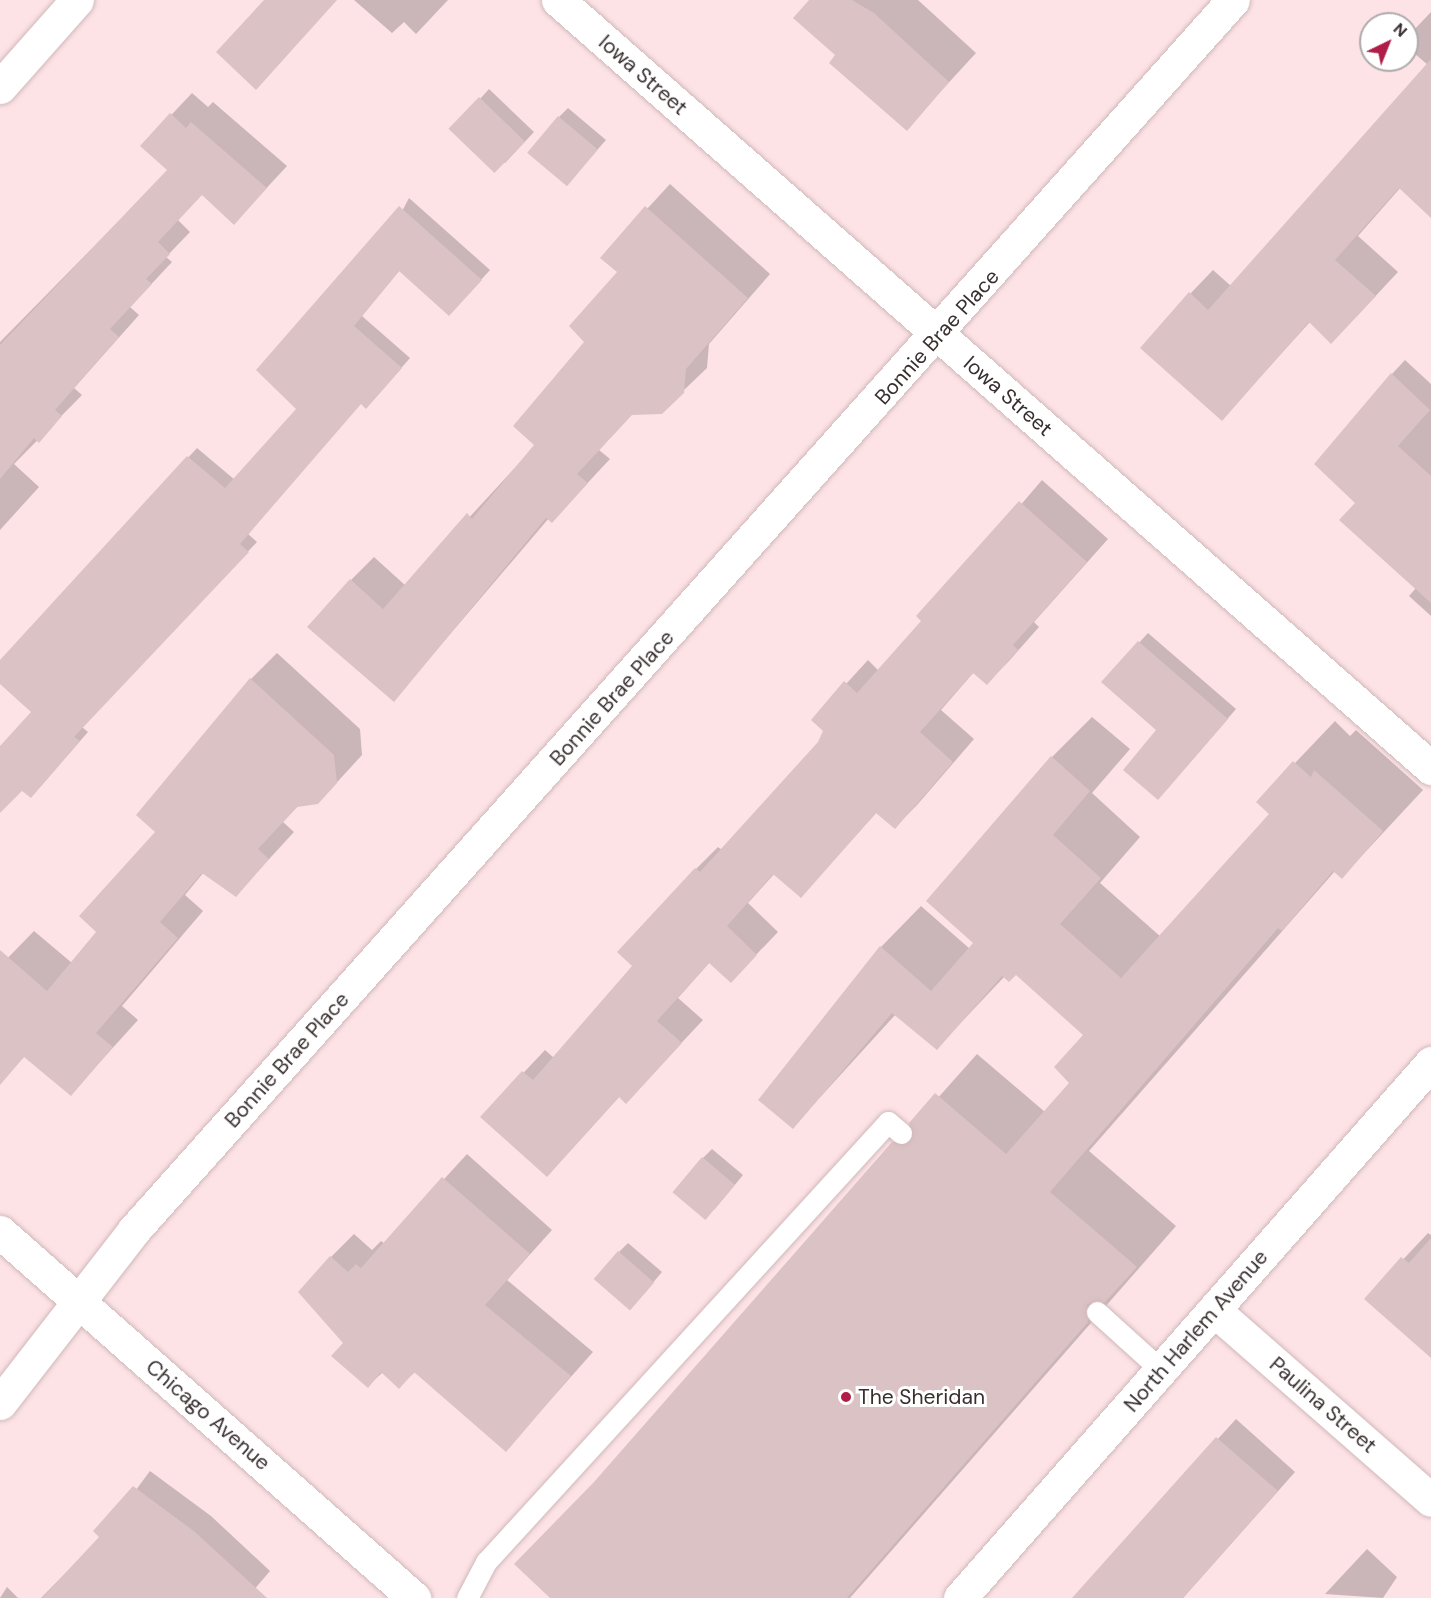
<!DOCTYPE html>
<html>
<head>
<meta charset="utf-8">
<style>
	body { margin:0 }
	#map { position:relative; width:1431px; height:1598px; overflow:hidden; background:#fde3e6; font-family:"DM Sans",sans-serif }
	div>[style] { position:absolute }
	.shadow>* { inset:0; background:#0003 }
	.building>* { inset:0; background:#dbc2c5; transform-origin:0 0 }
	.roads { filter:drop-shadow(0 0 2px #d0b8ba) drop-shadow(0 0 2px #d0b8ba) }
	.service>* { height:21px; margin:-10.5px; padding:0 10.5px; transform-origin:10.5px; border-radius:10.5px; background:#fff }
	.minor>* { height:33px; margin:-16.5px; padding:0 16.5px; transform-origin:16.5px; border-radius:16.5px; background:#fff }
	.secondary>* { height:33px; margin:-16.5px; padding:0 16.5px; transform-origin:16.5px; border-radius:16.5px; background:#fff }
	.primary>* { height:33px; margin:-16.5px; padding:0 16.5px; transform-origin:16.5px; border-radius:16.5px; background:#fff }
	.dots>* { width:16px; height:16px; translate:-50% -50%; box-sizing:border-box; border:3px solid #fff; border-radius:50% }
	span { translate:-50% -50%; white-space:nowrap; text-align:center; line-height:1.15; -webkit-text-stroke:6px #fff; paint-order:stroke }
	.street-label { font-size:21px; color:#382e2f }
	.poi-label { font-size:21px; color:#382e2f }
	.left { translate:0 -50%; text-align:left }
	.north { position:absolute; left:1359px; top:12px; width:60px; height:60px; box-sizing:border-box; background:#fff; border:2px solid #afabac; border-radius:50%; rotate:43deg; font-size:16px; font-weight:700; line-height:24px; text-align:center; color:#382e2f }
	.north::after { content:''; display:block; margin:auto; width:21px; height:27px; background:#b01e48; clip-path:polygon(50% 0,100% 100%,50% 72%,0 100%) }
</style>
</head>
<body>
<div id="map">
	<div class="shadow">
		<i style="clip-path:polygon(354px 0,448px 0,416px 34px,404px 22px,392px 33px)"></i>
		<i style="clip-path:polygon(811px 0,918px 0,976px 53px,907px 128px,837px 54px)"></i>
		<i style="clip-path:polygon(1431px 12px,1431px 202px,1401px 187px,1358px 236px,1398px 272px,1355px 318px,1310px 322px,1222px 419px,1190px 294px,1213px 270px,1231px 286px,1428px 65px,1415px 54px,1411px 33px)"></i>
		<i style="clip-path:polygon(489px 89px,534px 132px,505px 163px,452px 130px)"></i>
		<i style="clip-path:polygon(192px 93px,208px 107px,213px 102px,287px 166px,234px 223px,202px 194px,178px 220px,190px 232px,166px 257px,172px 262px,130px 307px,139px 315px,74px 388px,82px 395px,14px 464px,39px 487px,0 530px,0 342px,169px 170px,142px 146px)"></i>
		<i style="clip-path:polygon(568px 108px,606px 140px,574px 176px,559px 117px)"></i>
		<i style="clip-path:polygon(670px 184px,770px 274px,709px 344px,707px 368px,661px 412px,633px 413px,599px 450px,610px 459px,552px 521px,549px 518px,394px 700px,351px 580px,374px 557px,406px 586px,536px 445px,619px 272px,602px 258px)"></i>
		<i style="clip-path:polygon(409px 198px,490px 270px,458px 305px,400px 270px,362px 316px,410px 358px,375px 398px,361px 402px,248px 534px,257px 542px,82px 727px,88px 732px,40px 787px,22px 789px,0 811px,0 749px,33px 712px,0 682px,0 662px,197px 448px,235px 480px,298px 409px)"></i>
		<i style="clip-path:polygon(1405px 360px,1431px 384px,1431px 616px,1409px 596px,1416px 588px,1357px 503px,1392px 374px)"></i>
		<i style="clip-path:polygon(1042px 480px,1108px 539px,1034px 622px,1039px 627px,1009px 661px,987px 683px,974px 672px,941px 710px,974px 739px,917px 805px,895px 827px,877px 812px,801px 896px,775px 873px,748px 903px,778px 932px,731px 981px,710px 962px,678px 998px,703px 1020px,626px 1102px,620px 1096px,569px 1152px,482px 1117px,545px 1050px,554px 1058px,634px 966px,696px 869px,718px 847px,722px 850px,819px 742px,825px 731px,813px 720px,868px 660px,879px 671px)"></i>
		<i style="clip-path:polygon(1148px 633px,1236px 709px,1167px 789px,1158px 729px,1103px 682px)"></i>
		<i style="clip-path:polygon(277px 653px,360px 729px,362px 755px,318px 803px,298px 806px,283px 822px,294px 832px,236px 895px,204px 872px,185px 895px,203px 911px,122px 1006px,138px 1020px,71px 1094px,25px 1056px,10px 1071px,0 1062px,0 966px,34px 931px,72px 963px,98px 932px,251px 679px)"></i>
		<i style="clip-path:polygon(1092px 717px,1130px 749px,1092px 793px,1140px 837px,1100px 883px,1161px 937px,1272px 814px,1258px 802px,1335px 721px,1350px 736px,1356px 730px,1423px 790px,1342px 877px,1335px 871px,1089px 1151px,1176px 1226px,850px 1598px,551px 1598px,595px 1483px,977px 1054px,1045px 1112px,1071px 1083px,1085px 1034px,1016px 973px,1005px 976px,937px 1048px,896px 1014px,793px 1127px,881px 947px,921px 906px,970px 949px,975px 943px,1052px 757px)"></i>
		<i style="clip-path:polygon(712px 1149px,743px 1175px,714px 1210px,703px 1158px)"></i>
		<i style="clip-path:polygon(467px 1154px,552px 1230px,507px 1280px,593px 1352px,506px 1450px,416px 1371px,399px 1387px,383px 1372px,368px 1386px,345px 1343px,331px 1257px,354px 1234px,372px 1250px,381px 1241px,385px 1244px)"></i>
		<i style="clip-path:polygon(1428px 1233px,1431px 1235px,1431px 1342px,1366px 1299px)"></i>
		<i style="clip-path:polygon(628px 1243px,662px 1272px,639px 1299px,619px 1252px)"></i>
		<i style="clip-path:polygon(1236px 1419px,1295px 1472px,1183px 1598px,1073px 1598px)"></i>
		<i style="clip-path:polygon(150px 1471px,211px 1516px,270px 1571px,247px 1598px,41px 1598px,101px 1537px)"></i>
		<i style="clip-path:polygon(1367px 1549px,1397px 1577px,1383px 1598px,1325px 1594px)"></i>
		<i style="clip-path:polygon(7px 1587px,18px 1598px,0 1598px)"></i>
	</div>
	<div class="building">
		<i style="clip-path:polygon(264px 0,337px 0,256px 90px,216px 52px)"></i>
		<i style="clip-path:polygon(809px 0,852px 0,874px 13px,949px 82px,907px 131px,829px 63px,835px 55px,793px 18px)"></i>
		<i style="clip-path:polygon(1431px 59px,1431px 218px,1399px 188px,1335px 260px,1376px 296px,1331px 344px,1309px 322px,1222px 421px,1140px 348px,1189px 292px,1208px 310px)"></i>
		<i style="left:479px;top:97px;width:64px;height:44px;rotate:44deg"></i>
		<i style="clip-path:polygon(170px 113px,186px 128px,191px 122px,267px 188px,234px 225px,202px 195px,158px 242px,170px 254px,146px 279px,152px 284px,110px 329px,119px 337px,55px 410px,62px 416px,39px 443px,34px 438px,0 479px,0 345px,167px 170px,140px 146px)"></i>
		<i style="left:558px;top:116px;width:52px;height:48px;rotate:40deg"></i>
		<i style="clip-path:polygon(399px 206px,482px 280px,449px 316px,399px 271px,354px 326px,402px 368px,366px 409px,361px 404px,240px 544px,249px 552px,74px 737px,80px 741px,31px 798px,22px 791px,0 813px,0 746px,31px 712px,0 684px,0 660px,187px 456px,225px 488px,296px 409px,256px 370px)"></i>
		<i style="clip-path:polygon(645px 206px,748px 298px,686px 369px,684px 393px,662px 414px,632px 415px,577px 474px,588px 483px,552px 523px,546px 518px,394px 702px,307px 627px,350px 579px,383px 609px,467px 513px,472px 519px,534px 445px,513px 426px,584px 342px,569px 326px,617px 272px,600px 258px)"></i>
		<i style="clip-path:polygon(1391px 373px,1430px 410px,1398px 446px,1431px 476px,1431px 603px,1339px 520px,1355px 503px,1314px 464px)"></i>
		<i style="clip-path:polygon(1019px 501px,1087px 562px,1013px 645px,1018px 650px,987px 685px,973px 673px,920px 732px,953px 762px,895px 829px,876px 813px,801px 898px,773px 874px,727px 926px,757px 955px,731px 983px,709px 963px,657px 1021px,682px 1043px,626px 1104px,619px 1097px,547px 1177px,480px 1117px,522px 1071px,533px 1080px,632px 966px,617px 952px,695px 868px,700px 872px,818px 742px,823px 731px,811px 720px,844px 681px,857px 693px,921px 621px,916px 616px)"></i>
		<i style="clip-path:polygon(1138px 641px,1228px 719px,1158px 800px,1123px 770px,1156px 730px,1101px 682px)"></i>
		<i style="clip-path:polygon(250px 678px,334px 755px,337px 783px,318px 804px,297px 807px,258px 849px,269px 859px,236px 897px,202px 873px,160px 922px,178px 938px,96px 1033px,113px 1047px,71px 1096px,24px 1057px,0 1085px,0 950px,47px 991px,96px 932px,79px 916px,155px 832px,136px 815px)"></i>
		<i style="clip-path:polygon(1051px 756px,1090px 791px,1053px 835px,1101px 878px,1060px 924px,1121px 978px,1269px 814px,1256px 802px,1293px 761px,1311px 777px,1314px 770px,1383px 831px,1342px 879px,1333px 871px,1282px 931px,1278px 928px,1050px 1192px,1137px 1267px,1105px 1302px,1087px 1304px,1088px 1322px,847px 1598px,550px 1598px,514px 1564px,594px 1482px,892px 1142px,910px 1142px,909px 1123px,935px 1093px,1006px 1154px,1069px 1083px,1054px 1067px,1083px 1035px,1016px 975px,1009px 982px,1002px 976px,937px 1050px,892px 1013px,793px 1129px,758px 1100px,880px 946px,931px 991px,973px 943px,926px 901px)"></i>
		<i style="left:702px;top:1157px;width:43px;height:46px;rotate:40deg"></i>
		<i style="clip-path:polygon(442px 1177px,530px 1254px,485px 1305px,571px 1376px,506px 1452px,414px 1372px,399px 1389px,381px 1372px,368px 1388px,331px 1356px,343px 1343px,298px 1292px,330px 1256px,348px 1272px,356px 1264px,361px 1268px)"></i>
		<i style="clip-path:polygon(1431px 1238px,1431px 1358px,1364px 1299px,1401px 1257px,1409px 1263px)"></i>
		<i style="left:618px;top:1251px;width:48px;height:37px;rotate:41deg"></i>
		<i style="clip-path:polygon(1216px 1437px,1278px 1491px,1183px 1598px,1072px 1598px)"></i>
		<i style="clip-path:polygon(133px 1486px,195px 1532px,267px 1598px,42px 1598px,99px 1537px,93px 1531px)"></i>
	</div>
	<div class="roads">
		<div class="service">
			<i style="left:1097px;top:1312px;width:86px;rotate:42.2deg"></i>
			<i style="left:467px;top:1598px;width:41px;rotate:-62.2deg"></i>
			<i style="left:486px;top:1562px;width:596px;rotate:-47.58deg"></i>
			<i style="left:888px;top:1122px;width:17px;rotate:40deg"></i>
		</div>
		<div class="minor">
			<i style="left:558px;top:0;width:1163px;rotate:41.34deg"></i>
			<i style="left:0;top:87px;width:116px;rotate:-48.5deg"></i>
			<i style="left:1214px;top:1310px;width:288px;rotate:41.2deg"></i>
			<i style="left:0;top:1403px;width:219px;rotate:-52.2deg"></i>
			<i style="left:134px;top:1230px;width:1649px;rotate:-48.22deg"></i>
		</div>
		<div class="secondary">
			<i style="left:0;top:1232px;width:553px;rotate:41.48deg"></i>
		</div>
		<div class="primary">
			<i style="left:960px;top:1598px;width:713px;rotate:-48.64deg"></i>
		</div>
	</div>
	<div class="dots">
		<i style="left:846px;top:1397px;background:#b01e48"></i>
	</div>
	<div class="street-label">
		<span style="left:643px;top:75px;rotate:41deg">Iowa Street</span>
		<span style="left:937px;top:337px;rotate:-48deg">Bonnie Brae Place</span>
		<span style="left:1008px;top:396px;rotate:41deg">Iowa Street</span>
		<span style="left:612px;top:698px;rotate:-48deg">Bonnie Brae Place</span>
		<span style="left:287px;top:1060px;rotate:-48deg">Bonnie Brae Place</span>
		<span style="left:1196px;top:1331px;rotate:-49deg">North Harlem Avenue</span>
		<span style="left:1323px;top:1405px;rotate:41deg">Paulina Street</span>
		<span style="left:208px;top:1415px;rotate:41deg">Chicago Avenue</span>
	</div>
	<div class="poi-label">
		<span class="left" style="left:858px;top:1397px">The Sheridan</span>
	</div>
	<div class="north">N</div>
</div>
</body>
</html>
